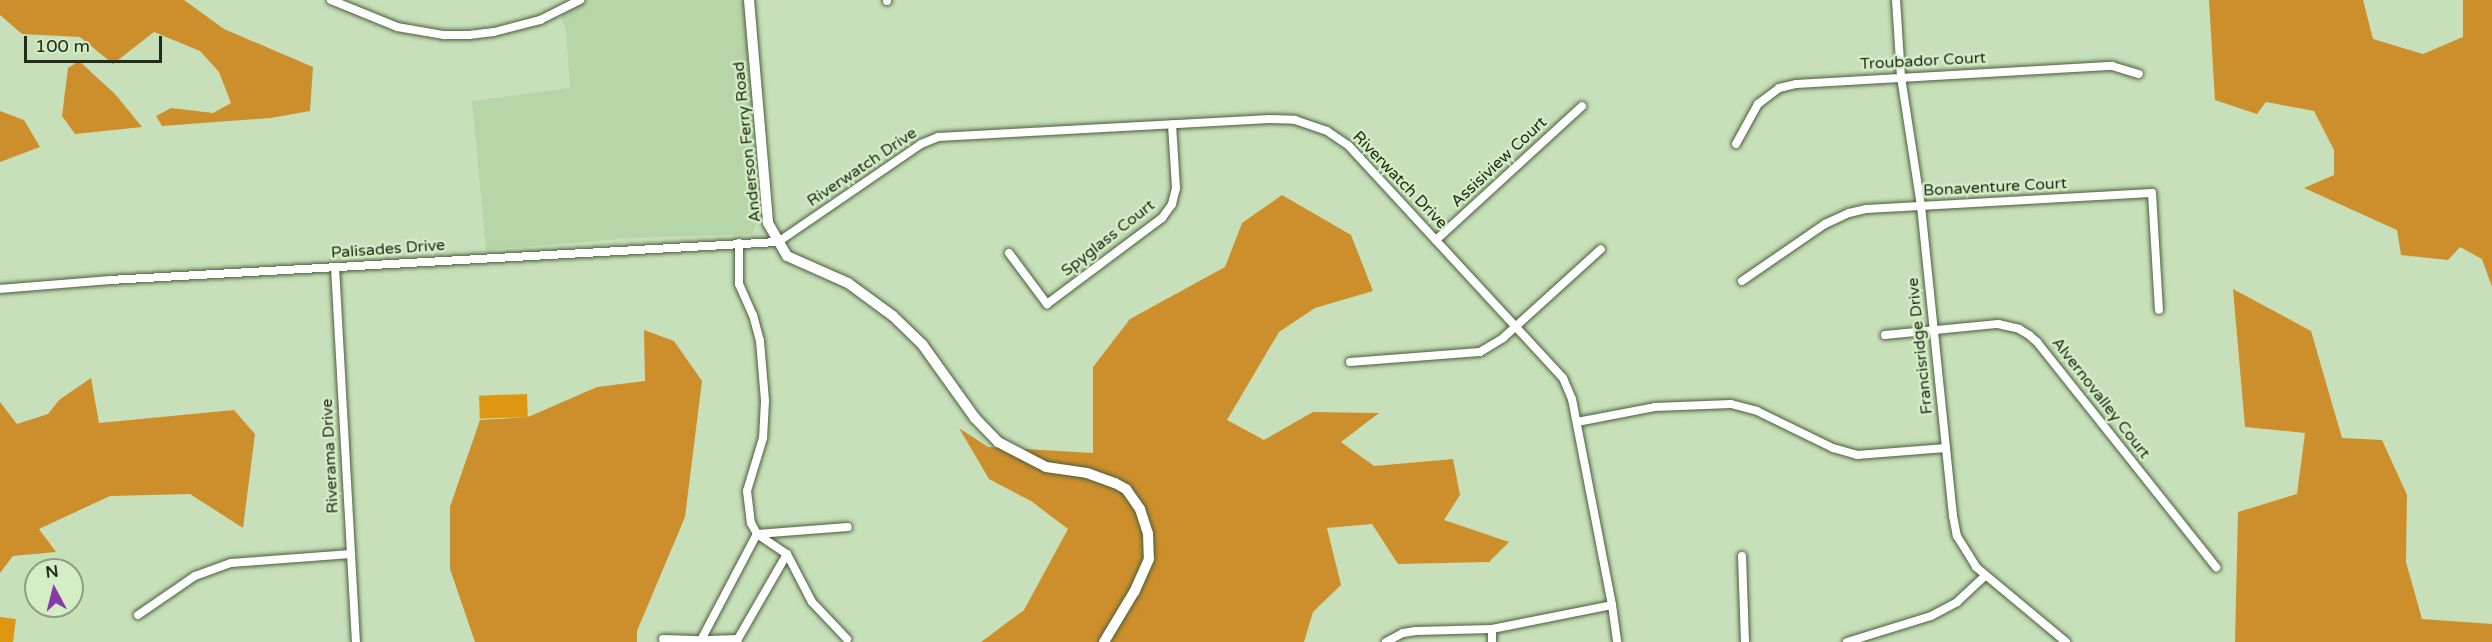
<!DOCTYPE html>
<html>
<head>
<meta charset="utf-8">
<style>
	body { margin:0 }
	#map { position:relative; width:2492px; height:642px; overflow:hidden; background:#c7e0b9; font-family:"Varela Round",sans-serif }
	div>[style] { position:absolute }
	.built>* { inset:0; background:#b8d5a7 }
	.green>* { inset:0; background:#df9712; transform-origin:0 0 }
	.forest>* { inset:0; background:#cd8f2c }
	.roads { filter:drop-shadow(0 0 2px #495e3c) drop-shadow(0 0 2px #495e3c) }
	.minor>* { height:8px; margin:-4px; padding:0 4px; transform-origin:4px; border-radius:4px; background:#fff }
	.tertiary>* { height:10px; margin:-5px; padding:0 5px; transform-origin:5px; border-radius:5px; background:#fff }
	span { translate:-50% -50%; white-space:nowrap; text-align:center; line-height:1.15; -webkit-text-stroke:5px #d4edc5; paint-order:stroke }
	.street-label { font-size:16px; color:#222b1c }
	.north { position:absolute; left:24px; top:558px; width:60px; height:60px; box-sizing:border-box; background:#d4edc5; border:2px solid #8d9f81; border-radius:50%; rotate:353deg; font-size:16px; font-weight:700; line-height:24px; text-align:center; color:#222b1c }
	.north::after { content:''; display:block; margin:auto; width:21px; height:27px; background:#893aaa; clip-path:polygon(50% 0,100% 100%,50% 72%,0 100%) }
	.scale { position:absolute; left:24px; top:36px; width:138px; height:27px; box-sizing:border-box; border:3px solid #222b1c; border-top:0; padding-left:8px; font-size:18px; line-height:21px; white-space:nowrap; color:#222b1c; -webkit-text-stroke:4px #d4edc5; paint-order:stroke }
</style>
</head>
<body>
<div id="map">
	<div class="built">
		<i style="clip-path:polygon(588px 0,744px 0,759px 219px,752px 234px,631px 238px,486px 250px,472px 101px,570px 88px,566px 30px,561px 16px)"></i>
	</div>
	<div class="green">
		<i style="left:527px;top:394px;width:23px;height:48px;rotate:88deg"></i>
		<i style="left:0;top:617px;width:16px;height:25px;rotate:7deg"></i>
	</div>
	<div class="forest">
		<i style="clip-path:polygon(0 0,184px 0,224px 29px,313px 67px,310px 111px,271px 118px,162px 126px,156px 116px,171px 108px,213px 113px,231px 103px,219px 72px,200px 51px,154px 32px,113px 64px,80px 37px,22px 34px,0 15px)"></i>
		<i style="clip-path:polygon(2209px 0,2363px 0,2373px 39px,2423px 54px,2463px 37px,2463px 0,2492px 0,2492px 287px,2482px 259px,2460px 247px,2448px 260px,2401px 255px,2397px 230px,2304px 188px,2334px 175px,2334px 150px,2314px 111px,2266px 102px,2257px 114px,2215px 100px)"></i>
		<i style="clip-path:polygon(79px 61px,115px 94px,142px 127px,75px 134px,62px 116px,68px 68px)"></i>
		<i style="clip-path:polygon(0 111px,24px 120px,40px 147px,0 162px)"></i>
		<i style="clip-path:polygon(1282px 195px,1351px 235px,1373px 291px,1315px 308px,1279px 332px,1227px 420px,1264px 440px,1313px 412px,1379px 413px,1341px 442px,1374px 466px,1453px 459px,1460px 495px,1444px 520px,1509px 542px,1489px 562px,1398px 564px,1372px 524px,1327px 528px,1341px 585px,1313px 612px,1304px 642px,981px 642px,1024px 610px,1068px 529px,1031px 501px,989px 479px,959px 428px,988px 447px,1093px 453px,1093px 367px,1130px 319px,1225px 267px,1242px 223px)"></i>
		<i style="clip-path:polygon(2233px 289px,2311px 331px,2342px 438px,2382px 440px,2407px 495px,2406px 562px,2422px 619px,2492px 624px,2492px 642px,2235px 642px,2238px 512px,2297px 494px,2305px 433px,2245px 427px)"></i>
		<i style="clip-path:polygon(644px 330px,674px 341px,702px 381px,685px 517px,637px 631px,637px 642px,475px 642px,450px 569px,450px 507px,480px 420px,528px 417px,597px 387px,645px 381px)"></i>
		<i style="clip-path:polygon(91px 378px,99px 423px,234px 410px,255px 434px,243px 528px,190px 494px,110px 496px,39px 529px,56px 552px,13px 556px,0 573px,0 402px,17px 424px,48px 414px,59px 400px)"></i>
	</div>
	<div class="roads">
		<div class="minor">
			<i style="left:331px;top:0;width:71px;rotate:22.2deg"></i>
			<i style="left:397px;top:27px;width:48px;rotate:9.7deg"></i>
			<i style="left:444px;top:35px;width:25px"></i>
			<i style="left:469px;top:35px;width:25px;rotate:-7deg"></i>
			<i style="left:494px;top:32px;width:48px;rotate:-14.6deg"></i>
			<i style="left:540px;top:20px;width:45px;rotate:-26.6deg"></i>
			<i style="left:887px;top:0;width:1px;rotate:90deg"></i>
			<i style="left:1896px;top:0;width:77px;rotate:86.3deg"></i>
			<i style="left:1901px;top:77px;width:131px;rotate:81.2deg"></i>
			<i style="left:1921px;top:206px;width:312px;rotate:84.1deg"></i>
			<i style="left:1953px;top:516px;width:20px;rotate:79deg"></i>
			<i style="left:1957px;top:536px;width:36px;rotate:58deg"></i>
			<i style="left:1976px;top:567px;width:117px;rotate:39.8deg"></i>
			<i style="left:1736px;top:144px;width:46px;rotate:-61.2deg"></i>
			<i style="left:1758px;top:104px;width:26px;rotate:-37deg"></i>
			<i style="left:1779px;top:88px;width:17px;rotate:-13deg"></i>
			<i style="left:1796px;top:84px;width:317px;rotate:-3.3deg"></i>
			<i style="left:2112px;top:66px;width:28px;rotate:17deg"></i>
			<i style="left:1436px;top:240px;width:198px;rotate:-42.5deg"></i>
			<i style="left:739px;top:243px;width:41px;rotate:90deg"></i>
			<i style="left:739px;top:284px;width:34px;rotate:66deg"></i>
			<i style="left:753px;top:315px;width:27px;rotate:75deg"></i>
			<i style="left:760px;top:341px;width:60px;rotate:85.2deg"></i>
			<i style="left:765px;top:401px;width:37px;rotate:93deg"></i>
			<i style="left:763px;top:438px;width:55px;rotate:106.8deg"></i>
			<i style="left:747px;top:491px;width:32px;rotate:83deg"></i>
			<i style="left:751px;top:523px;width:13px;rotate:61deg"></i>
			<i style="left:757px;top:534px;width:36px;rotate:34deg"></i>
			<i style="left:787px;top:554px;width:54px;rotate:62.5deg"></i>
			<i style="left:812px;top:602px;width:51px;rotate:46.6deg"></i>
			<i style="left:1009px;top:253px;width:64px;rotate:53.3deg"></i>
			<i style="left:1047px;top:304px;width:144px;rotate:-36.8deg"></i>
			<i style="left:1162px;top:218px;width:17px;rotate:-54deg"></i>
			<i style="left:1172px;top:204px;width:16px;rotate:-76deg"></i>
			<i style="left:1176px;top:188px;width:64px;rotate:-93.6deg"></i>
			<i style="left:335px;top:267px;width:376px;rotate:86.8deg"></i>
			<i style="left:1742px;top:281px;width:101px;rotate:-34.5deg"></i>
			<i style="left:1825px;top:224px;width:26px;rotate:-25deg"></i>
			<i style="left:1849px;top:213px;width:17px;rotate:-13deg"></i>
			<i style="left:1866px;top:209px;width:286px;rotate:-3.2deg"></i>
			<i style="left:2152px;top:193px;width:117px;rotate:86.6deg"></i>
			<i style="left:0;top:289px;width:110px;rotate:-4.7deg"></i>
			<i style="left:110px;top:280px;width:669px;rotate:-3.26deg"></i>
			<i style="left:778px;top:242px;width:173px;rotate:-34.4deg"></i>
			<i style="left:921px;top:144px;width:18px;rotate:-22deg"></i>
			<i style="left:938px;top:137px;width:332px;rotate:-3.1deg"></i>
			<i style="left:1270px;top:119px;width:25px;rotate:2deg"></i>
			<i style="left:1295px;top:120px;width:34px;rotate:19deg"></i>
			<i style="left:1327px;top:131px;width:25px;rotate:34deg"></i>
			<i style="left:1348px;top:145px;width:317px;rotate:47.3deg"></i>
			<i style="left:1563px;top:378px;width:23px;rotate:67deg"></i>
			<i style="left:1572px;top:399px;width:210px;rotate:79deg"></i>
			<i style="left:1612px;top:605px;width:37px;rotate:82deg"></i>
			<i style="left:1885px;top:335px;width:114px;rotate:-5.6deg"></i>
			<i style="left:1998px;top:324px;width:22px;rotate:13deg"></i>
			<i style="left:2019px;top:329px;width:12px;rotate:31deg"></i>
			<i style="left:2029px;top:335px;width:11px;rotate:41deg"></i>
			<i style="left:2037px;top:342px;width:288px;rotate:51.5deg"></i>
			<i style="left:1350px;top:362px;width:130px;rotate:-4.4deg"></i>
			<i style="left:1480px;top:352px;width:27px;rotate:-31deg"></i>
			<i style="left:1503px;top:338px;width:132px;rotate:-42.2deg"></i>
			<i style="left:1577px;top:422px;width:79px;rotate:-10.9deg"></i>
			<i style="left:1655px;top:407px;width:76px;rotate:-2.3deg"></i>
			<i style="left:1731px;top:404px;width:27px;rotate:15deg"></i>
			<i style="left:1757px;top:411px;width:85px;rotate:26deg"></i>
			<i style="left:1833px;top:448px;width:25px;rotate:16deg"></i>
			<i style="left:1857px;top:455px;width:89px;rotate:-4.5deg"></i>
			<i style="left:787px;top:554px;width:98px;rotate:120deg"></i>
			<i style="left:738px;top:639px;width:37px;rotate:178deg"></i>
			<i style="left:701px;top:640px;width:120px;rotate:-62.2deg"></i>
			<i style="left:757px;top:534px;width:91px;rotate:-4.4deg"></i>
			<i style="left:1742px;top:556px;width:86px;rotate:88deg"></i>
			<i style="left:138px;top:615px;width:69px;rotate:-34.4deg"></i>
			<i style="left:195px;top:576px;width:38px;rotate:-20deg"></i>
			<i style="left:231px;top:563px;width:120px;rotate:-4.3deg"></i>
			<i style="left:1492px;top:629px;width:13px;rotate:90deg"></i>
			<i style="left:663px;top:639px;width:38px;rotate:2deg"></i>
			<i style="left:1386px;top:642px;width:19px;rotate:-28deg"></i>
			<i style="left:1403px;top:633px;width:13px;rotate:-9deg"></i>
			<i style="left:1416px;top:631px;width:76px;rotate:-1.5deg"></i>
			<i style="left:1492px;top:629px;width:122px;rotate:-11.3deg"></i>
			<i style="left:1847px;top:642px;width:88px;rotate:-17.2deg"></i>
			<i style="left:1931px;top:616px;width:30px;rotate:-28deg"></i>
			<i style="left:1957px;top:602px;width:38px;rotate:-43deg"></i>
		</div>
		<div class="tertiary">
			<i style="left:749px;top:0;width:224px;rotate:85.1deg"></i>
			<i style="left:768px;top:223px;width:38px;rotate:60deg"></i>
			<i style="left:787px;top:256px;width:67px;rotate:23.9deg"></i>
			<i style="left:848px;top:283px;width:56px;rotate:36.3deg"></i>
			<i style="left:893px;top:316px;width:40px;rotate:44deg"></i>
			<i style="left:922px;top:344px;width:91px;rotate:54.4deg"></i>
			<i style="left:975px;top:418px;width:33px;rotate:46deg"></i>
			<i style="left:998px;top:442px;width:54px;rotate:27.5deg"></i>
			<i style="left:1046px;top:467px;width:41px;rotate:8.3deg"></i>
			<i style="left:1087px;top:473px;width:30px;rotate:20deg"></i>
			<i style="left:1115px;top:483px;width:13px;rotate:29deg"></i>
			<i style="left:1126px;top:489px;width:24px;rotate:55deg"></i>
			<i style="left:1140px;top:509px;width:26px;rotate:72deg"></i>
			<i style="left:1148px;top:534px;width:25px;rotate:88deg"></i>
			<i style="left:1149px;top:559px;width:36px;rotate:114deg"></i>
			<i style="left:1134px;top:592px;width:58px;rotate:121deg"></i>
		</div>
	</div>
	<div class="street-label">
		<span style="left:1923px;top:61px;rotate:-3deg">Troubador Court</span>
		<span style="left:747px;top:142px;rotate:-96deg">Anderson Ferry Road</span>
		<span style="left:1499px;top:162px;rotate:-43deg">Assisiview Court</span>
		<span style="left:862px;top:167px;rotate:-34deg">Riverwatch Drive</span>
		<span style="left:1400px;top:180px;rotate:46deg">Riverwatch Drive</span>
		<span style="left:1995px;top:187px;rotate:-3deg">Bonaventure Court</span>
		<span style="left:1108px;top:238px;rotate:-38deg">Spyglass Court</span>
		<span style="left:388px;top:249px;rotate:-4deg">Palisades Drive</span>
		<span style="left:1920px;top:346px;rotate:-96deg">Francisridge Drive</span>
		<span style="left:2101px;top:398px;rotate:52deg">Alvernovalley Court</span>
		<span style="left:330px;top:456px;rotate:-93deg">Riverama Drive</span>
	</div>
	<div class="north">N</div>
	<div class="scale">100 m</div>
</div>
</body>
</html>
